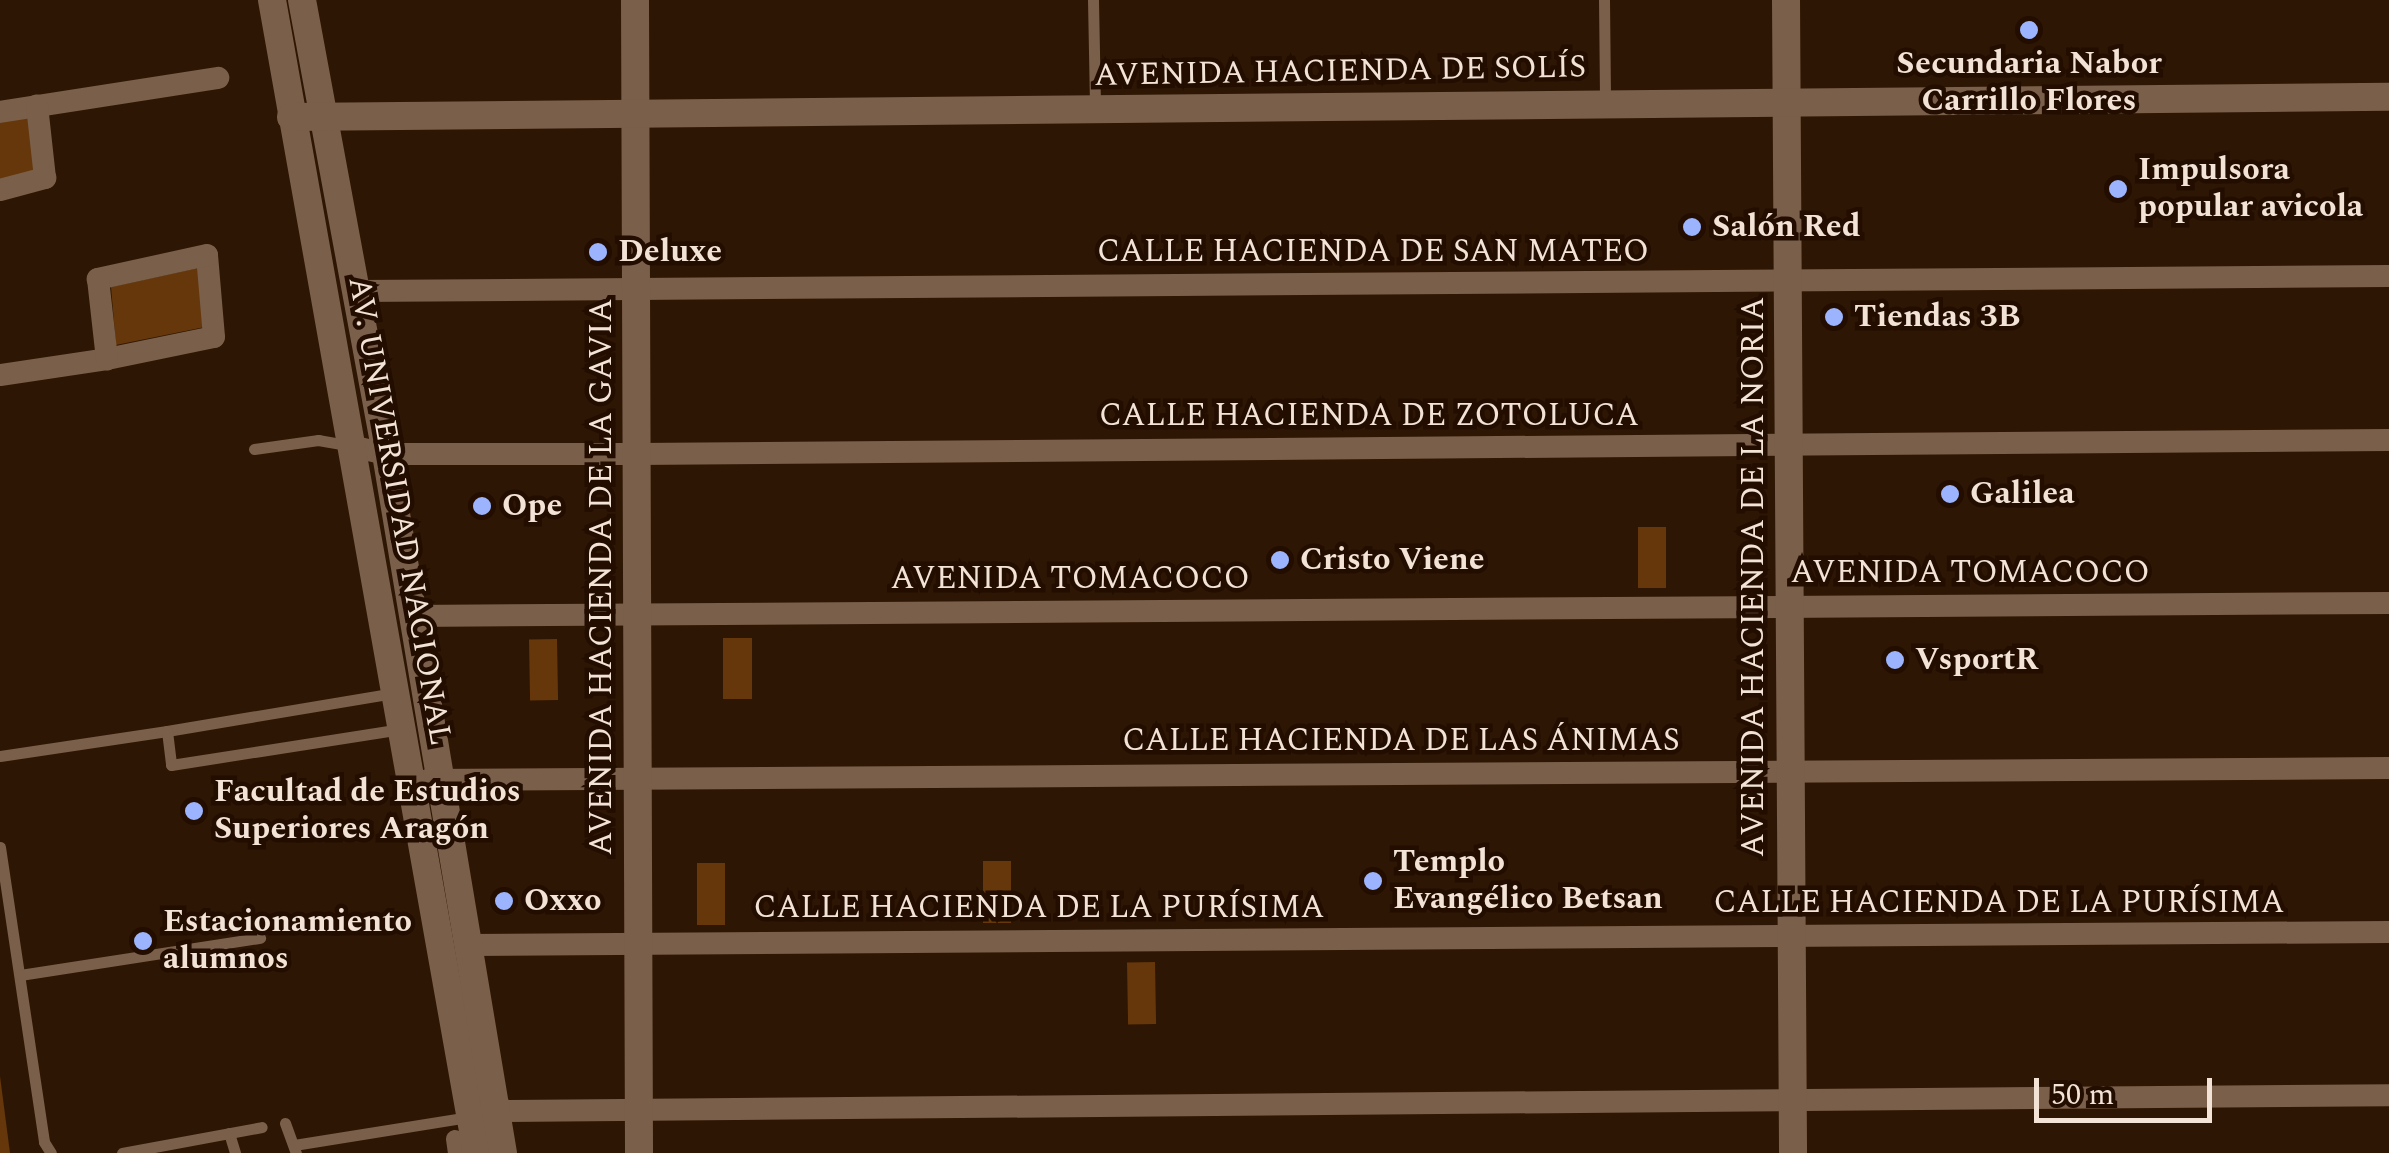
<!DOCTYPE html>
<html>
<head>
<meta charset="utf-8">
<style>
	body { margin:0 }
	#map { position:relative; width:2389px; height:1153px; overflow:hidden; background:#2d1603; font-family:Spectral,serif }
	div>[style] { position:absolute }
	.green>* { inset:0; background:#65370a; transform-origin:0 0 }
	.service>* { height:11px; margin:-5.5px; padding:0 5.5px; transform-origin:5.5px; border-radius:5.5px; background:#7a5f4a }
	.pedestrian>* { height:18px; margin:-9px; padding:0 9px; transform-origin:9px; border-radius:9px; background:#7a5f4a }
	.minor>* { height:22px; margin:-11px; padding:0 11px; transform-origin:11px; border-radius:11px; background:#7a5f4a }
	.tertiary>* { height:28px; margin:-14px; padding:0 14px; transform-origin:14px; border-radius:14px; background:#7a5f4a }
	.dots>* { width:28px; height:28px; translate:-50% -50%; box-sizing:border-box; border:5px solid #220d00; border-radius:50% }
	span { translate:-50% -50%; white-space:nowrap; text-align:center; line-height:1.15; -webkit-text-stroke:9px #220d00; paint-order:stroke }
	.poi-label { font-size:32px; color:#f3e3d7; font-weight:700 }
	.left { translate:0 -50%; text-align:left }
	.street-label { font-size:32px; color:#f3e3d7 }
	.scale { position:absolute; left:2034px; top:1078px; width:178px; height:45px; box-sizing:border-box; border:5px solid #f3e3d7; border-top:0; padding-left:12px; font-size:30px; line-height:35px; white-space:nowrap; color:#f3e3d7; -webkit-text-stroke:8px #220d00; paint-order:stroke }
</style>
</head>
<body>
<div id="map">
	<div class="green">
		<i style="clip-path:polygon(35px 117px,41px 177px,0 183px,0 122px)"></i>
		<i style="clip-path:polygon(198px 268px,205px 327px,116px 345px,111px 287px)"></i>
		<i style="left:1638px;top:527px;width:28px;height:61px"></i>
		<i style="left:723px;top:638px;width:29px;height:61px"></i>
		<i style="left:557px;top:639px;width:61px;height:28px;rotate:89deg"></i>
		<i style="left:983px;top:861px;width:28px;height:62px"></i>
		<i style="left:697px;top:863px;width:28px;height:62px"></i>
		<i style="left:1155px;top:962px;width:62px;height:28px;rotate:89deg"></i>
		<i style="clip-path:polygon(0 1076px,10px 1153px,0 1153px)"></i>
	</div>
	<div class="service">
		<i style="left:1093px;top:0;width:109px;rotate:88.9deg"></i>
		<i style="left:1604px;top:0;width:104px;rotate:89.4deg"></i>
		<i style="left:254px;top:449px;width:65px;rotate:-8deg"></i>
		<i style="left:318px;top:440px;width:34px;rotate:10deg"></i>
		<i style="left:167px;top:731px;width:231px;rotate:-9.5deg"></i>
		<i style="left:0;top:756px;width:169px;rotate:-8.5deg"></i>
		<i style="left:167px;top:731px;width:34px;rotate:83deg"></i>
		<i style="left:171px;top:765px;width:233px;rotate:-8.9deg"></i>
		<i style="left:0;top:847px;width:298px;rotate:81.5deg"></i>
		<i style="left:44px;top:1142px;width:13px;rotate:58deg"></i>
		<i style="left:20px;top:975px;width:243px;rotate:-8.8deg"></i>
		<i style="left:285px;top:1123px;width:32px;rotate:70deg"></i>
		<i style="left:229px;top:1133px;width:21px;rotate:73deg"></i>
		<i style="left:294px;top:1145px;width:176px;rotate:-9.1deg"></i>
		<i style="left:122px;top:1153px;width:142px;rotate:-10.5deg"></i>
	</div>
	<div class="pedestrian">
		<i style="left:455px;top:1139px;width:14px;rotate:82deg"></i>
	</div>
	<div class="minor">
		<i style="left:0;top:112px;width:221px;rotate:-8.9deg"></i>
		<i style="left:0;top:190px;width:47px;rotate:-14.9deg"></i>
		<i style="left:45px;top:178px;width:73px;rotate:-96.3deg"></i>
		<i style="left:357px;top:291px;width:2032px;rotate:-0.42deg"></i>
		<i style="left:0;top:375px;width:108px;rotate:-8.5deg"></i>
		<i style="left:107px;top:359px;width:109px;rotate:-11.6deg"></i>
		<i style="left:214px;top:337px;width:82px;rotate:-94.9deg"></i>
		<i style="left:207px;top:255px;width:112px;rotate:167.6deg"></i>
		<i style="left:98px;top:279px;width:81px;rotate:83.6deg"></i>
		<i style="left:351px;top:446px;width:36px;rotate:13deg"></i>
		<i style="left:386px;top:454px;width:251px"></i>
		<i style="left:637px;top:454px;width:1752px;rotate:-0.46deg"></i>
		<i style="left:411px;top:616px;width:1978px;rotate:-0.38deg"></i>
		<i style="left:428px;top:780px;width:1961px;rotate:-0.35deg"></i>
		<i style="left:469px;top:945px;width:1920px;rotate:-0.39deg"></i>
		<i style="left:495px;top:1111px;width:1894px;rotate:-0.48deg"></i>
	</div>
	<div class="tertiary">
		<i style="left:272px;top:0;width:1171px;rotate:79.92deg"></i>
		<i style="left:302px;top:0;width:462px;rotate:79.5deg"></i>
		<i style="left:386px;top:454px;width:709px;rotate:80.5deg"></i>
		<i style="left:635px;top:0;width:1153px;rotate:89.8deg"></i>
		<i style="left:1786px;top:0;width:1153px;rotate:89.65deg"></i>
		<i style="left:291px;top:117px;width:2098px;rotate:-0.55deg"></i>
	</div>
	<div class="dots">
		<i style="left:2029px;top:30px;background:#9cb4fd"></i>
		<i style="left:2118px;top:189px;background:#9cb4fd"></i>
		<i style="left:1692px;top:227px;background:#9cb4fd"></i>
		<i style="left:598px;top:252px;background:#9cb4fd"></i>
		<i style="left:1834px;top:317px;background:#9cb4fd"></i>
		<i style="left:1950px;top:494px;background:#9cb4fd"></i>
		<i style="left:482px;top:506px;background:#9cb4fd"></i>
		<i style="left:1280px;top:560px;background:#9cb4fd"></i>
		<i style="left:1895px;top:660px;background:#9cb4fd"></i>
		<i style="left:194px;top:811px;background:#9cb4fd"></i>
		<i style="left:1373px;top:881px;background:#9cb4fd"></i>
		<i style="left:504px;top:901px;background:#9cb4fd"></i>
		<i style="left:143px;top:941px;background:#9cb4fd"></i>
	</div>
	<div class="poi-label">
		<span style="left:2029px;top:83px">Secundaria Nabor<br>Carrillo Flores</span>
		<span class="left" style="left:2138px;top:189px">Impulsora<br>popular avicola</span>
		<span class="left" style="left:1712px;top:227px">Salón Red</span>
		<span class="left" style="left:618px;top:252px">Deluxe</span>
		<span class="left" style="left:1854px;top:317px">Tiendas 3B</span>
		<span class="left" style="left:1970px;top:494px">Galilea</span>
		<span class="left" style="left:502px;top:506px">Ope</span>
		<span class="left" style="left:1300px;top:560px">Cristo Viene</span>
		<span class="left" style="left:1915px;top:660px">VsportR</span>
		<span class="left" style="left:214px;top:811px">Facultad de Estudios<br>Superiores Aragón</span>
		<span class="left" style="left:1393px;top:881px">Templo<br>Evangélico Betsan</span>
		<span class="left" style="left:524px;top:901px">Oxxo</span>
		<span class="left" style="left:163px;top:941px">Estacionamiento<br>alumnos</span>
	</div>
	<div class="street-label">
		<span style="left:1340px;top:72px;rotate:-1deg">AVENIDA HACIENDA DE SOLÍS</span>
		<span style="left:1373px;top:252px">CALLE HACIENDA DE SAN MATEO</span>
		<span style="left:1369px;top:416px">CALLE HACIENDA DE ZOTOLUCA</span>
		<span style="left:399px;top:511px;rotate:80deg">AV. UNIVERSIDAD NACIONAL</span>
		<span style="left:1970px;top:573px">AVENIDA TOMACOCO</span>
		<span style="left:602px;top:577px;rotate:-90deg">AVENIDA HACIENDA DE LA GAVIA</span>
		<span style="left:1754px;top:577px;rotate:-90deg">AVENIDA HACIENDA DE LA NORIA</span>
		<span style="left:1070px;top:579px">AVENIDA TOMACOCO</span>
		<span style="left:1401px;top:741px">CALLE HACIENDA DE LAS ÁNIMAS</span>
		<span style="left:1999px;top:903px">CALLE HACIENDA DE LA PURÍSIMA</span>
		<span style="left:1039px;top:908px">CALLE HACIENDA DE LA PURÍSIMA</span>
	</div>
	<div class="scale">50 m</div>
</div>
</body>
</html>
